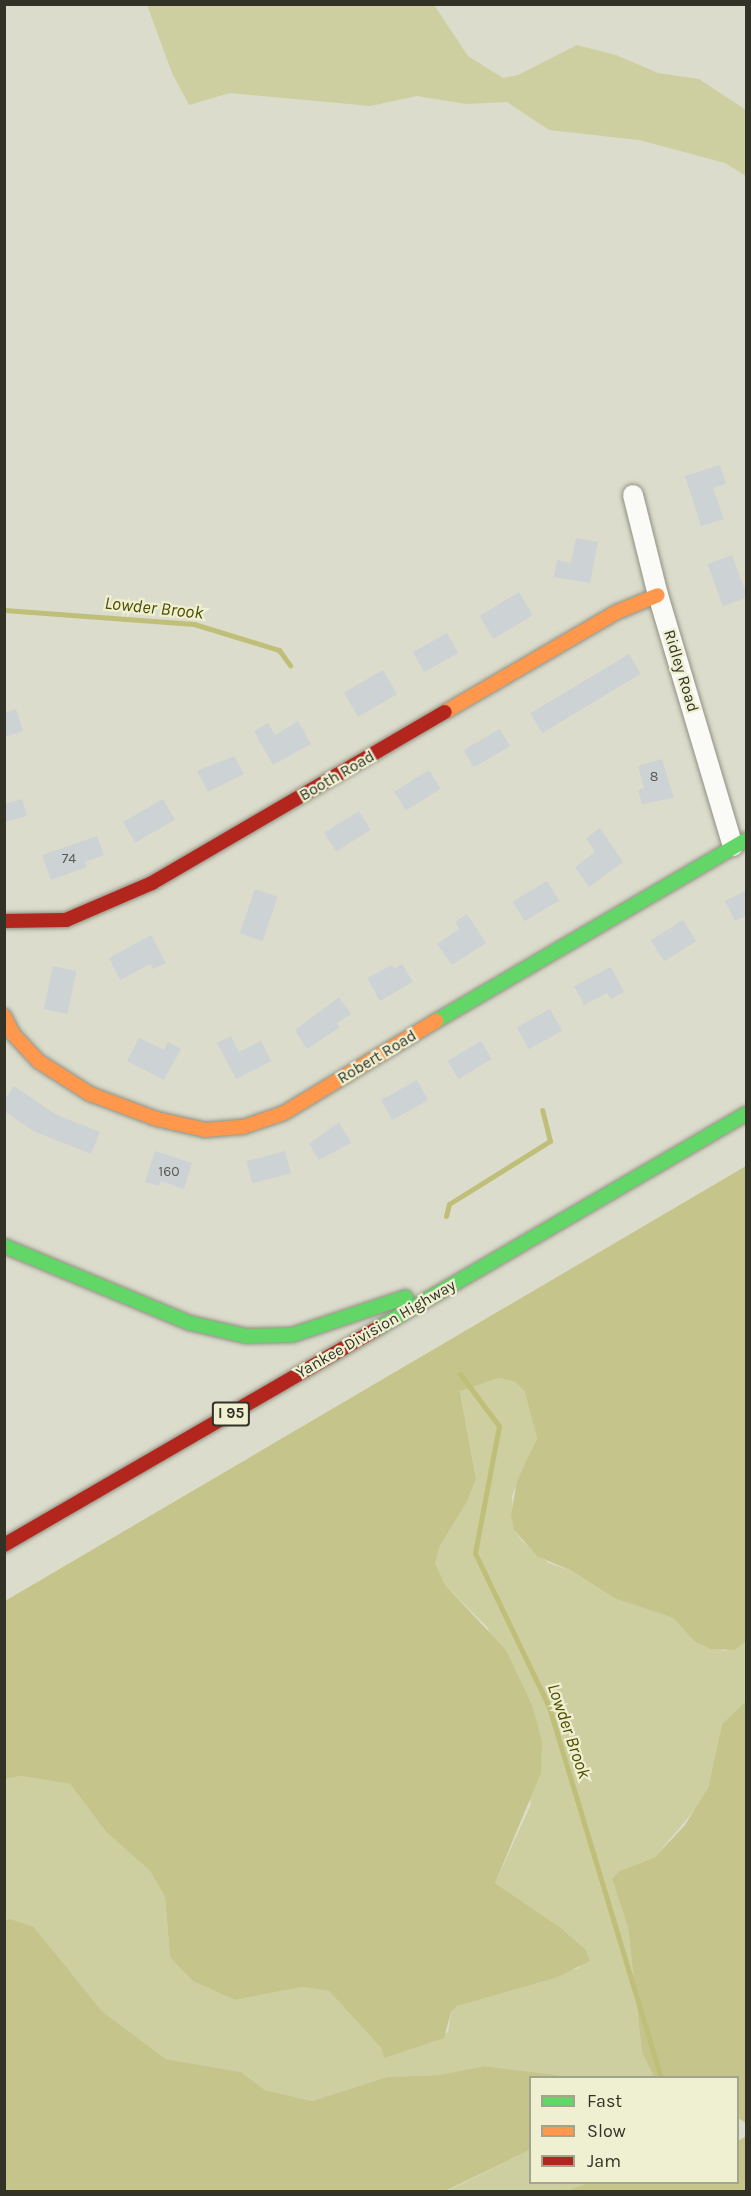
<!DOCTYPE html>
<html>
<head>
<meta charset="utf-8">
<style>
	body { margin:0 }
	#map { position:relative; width:751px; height:2196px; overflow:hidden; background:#dcdccc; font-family:Karla,sans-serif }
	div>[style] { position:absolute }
	.green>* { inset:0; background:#cecfa0 }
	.forest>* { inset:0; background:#c5c58b }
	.stream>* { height:5px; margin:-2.5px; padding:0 2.5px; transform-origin:2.5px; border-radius:2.5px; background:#bfbf79 }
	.building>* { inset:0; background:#cdd3d4; transform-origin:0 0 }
	.roads { filter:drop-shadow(0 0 2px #909083) drop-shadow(0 0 2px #909083) }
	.street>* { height:20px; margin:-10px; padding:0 10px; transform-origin:10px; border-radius:10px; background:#fafaf7 }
	.fast>* { height:14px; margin:-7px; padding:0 7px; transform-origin:7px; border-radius:7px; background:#63d668 }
	.slow>* { height:14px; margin:-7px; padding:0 7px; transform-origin:7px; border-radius:7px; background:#ff974d }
	.jam>* { height:14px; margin:-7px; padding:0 7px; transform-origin:7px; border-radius:7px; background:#b3261e }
	span { translate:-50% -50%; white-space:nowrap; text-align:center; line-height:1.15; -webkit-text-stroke:4.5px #eff0d2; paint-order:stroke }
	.number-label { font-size:14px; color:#595a52 }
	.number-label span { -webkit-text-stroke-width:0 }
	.shield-label span { padding:2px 4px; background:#eff0d2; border:2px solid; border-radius:4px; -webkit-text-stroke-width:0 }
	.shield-label { font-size:15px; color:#323227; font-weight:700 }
	.street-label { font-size:16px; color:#323227 }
	.water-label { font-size:18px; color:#4d4d01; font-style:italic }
	.frame { position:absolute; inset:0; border:6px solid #323227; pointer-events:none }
	.legend { position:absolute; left:529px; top:2076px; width:210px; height:108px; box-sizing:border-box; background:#eff0d2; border:2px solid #a3a48e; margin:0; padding:8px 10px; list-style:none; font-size:18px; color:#323227 }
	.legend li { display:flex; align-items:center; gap:12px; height:30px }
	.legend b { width:30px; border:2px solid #a3a48e }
</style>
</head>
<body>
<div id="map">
	<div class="green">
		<i style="clip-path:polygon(147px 5px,434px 5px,468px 56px,503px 78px,518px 75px,577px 45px,616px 55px,658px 73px,699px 79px,746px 110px,746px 176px,725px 163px,639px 140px,549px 130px,507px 102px,466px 104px,417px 96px,370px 106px,230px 93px,189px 105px,172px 73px)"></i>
		<i style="clip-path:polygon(499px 1378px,515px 1382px,525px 1392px,535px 1419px,537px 1438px,512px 1496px,514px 1530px,523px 1542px,549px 1563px,572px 1571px,614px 1598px,673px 1618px,694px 1641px,725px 1651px,746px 1641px,746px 1701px,722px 1724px,708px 1788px,699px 1805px,655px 1857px,619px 1871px,612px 1879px,628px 1928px,642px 2053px,654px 2077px,573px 2077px,484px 2066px,438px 2075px,387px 2077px,312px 2101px,265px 2090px,241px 2072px,166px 2059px,102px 2011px,34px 1927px,5px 1920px,4px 1779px,21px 1776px,70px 1784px,106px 1832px,150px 1871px,165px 1897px,170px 1957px,235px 2000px,302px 1987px,329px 1991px,381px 2048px,384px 2058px,448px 2032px,451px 2012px,457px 2006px,579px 1968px,585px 1949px,561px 1928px,495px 1883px,531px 1804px,488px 1628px,446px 1586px,435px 1563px,440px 1546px,467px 1502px,476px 1479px,460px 1390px)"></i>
		<i style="clip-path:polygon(530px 2150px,530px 2182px,588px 2183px,566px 2191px,445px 2192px)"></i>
	</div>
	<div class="forest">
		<i style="clip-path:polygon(746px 1166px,746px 1641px,735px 1650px,711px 1649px,694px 1641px,673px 1618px,614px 1598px,572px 1571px,537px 1556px,514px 1530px,511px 1515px,517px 1481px,537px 1438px,525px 1392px,515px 1382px,499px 1378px,460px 1391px,476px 1479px,467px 1502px,440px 1546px,435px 1563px,446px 1586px,506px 1650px,532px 1705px,542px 1741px,541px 1773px,495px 1883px,561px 1928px,585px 1949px,590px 1961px,558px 1977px,457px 2006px,451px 2012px,444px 2038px,384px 2058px,381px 2048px,329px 1991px,302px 1987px,235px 2000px,193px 1981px,170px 1957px,165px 1897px,150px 1871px,106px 1832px,70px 1784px,21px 1776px,5px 1779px,5px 1601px)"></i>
		<i style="clip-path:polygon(746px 1701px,746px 2123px,738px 2118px,738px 2078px,654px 2077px,642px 2053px,628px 1928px,612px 1879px,619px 1871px,655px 1857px,685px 1825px,708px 1788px,722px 1724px)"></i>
		<i style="clip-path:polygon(10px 1919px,34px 1927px,102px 2011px,166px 2059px,241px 2072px,265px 2090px,312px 2101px,387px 2077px,438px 2075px,484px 2066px,573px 2077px,530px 2078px,530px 2150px,445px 2191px,6px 2191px,4px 1920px)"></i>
		<i style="clip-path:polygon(746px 2136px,746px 2191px,566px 2191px,588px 2183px,738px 2182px,738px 2141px)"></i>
	</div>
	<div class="stream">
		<i style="left:4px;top:610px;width:191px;rotate:4.2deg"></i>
		<i style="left:194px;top:624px;width:89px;rotate:17deg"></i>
		<i style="left:279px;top:650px;width:19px;rotate:54deg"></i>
		<i style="left:446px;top:1216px;width:12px;rotate:-76deg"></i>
		<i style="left:449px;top:1204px;width:119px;rotate:-32deg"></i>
		<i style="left:550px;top:1141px;width:32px;rotate:-104deg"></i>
		<i style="left:460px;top:1374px;width:65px;rotate:53.1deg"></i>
		<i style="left:499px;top:1426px;width:129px;rotate:100.7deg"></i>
		<i style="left:475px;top:1553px;width:171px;rotate:64.3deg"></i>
		<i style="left:549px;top:1707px;width:388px;rotate:73.2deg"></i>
	</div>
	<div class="building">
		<i style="clip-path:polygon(720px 465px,726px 484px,713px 488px,724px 519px,701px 526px,685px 476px)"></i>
		<i style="clip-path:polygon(576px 538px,598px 542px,590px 583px,554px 577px,557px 560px,571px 563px)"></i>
		<i style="left:732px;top:555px;width:45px;height:26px;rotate:70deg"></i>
		<i style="left:519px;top:592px;width:27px;height:46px;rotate:59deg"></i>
		<i style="left:447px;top:633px;width:23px;height:39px;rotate:61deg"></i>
		<i style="left:629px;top:654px;width:23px;height:115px;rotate:59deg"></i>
		<i style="left:383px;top:670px;width:28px;height:45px;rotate:60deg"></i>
		<i style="clip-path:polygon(16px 709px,23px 731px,4px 737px,4px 713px)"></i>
		<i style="clip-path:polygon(298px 721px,311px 744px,273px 765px,254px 731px,268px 723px,275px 735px)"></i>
		<i style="left:500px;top:729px;width:20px;height:42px;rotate:60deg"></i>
		<i style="clip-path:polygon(234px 756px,244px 774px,208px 792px,197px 771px)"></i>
		<i style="clip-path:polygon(662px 759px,674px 798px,642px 804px,638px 790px,644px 788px,638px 766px)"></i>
		<i style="left:429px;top:770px;width:22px;height:41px;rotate:58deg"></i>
		<i style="clip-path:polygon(22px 799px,27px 816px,4px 822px,4px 804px)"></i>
		<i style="left:163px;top:799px;width:24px;height:46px;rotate:60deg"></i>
		<i style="left:359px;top:811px;width:22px;height:41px;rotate:58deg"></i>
		<i style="clip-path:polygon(600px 828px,623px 862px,589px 887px,575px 867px,595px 852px,586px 838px)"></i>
		<i style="clip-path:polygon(97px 836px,104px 855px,85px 862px,87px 867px,51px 880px,42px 855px)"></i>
		<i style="left:547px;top:881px;width:23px;height:40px;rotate:59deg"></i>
		<i style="left:255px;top:889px;width:24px;height:47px;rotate:19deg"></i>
		<i style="clip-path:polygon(747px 890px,747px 915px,735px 921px,725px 901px)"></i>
		<i style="clip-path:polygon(467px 914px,486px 943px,452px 965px,437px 944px,459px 929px,455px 922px)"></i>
		<i style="left:683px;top:920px;width:25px;height:38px;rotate:58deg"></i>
		<i style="clip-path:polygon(151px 935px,166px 963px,153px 969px,150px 964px,120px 980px,109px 958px)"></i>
		<i style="clip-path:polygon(402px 964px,413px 982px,380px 1001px,367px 978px,392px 965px,394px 969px)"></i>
		<i style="left:53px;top:966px;width:24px;height:44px;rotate:12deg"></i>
		<i style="clip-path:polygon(611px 967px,624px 992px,611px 999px,607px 993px,584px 1005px,574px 986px)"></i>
		<i style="clip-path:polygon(339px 997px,351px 1014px,337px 1023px,340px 1027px,307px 1049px,295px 1030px)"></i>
		<i style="left:550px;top:1009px;width:25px;height:38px;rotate:61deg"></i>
		<i style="clip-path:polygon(231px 1036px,239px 1052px,261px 1041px,271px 1061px,236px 1079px,217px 1043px)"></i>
		<i style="clip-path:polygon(139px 1038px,164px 1050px,168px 1042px,181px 1049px,164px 1080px,127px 1061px)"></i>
		<i style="left:481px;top:1041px;width:21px;height:39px;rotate:59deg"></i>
		<i style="left:417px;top:1080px;width:23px;height:41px;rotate:61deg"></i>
		<i style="clip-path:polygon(14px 1086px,55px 1114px,100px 1132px,91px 1154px,33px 1131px,4px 1111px,4px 1100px)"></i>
		<i style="clip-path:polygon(339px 1122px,351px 1143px,319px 1160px,309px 1144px)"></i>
		<i style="clip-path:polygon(155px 1151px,192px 1163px,184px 1189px,161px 1181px,159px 1186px,145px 1182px)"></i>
		<i style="left:285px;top:1151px;width:23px;height:40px;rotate:75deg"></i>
	</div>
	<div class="roads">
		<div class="street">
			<i style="left:633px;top:495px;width:103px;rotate:76deg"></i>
			<i style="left:658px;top:595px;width:262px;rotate:73.4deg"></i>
		</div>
		<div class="fast">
			<i style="left:436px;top:1021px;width:359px;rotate:-30.3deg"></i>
			<i style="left:4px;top:1246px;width:201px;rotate:22.5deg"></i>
			<i style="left:190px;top:1323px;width:57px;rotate:13.1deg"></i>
			<i style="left:246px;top:1336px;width:46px;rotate:-1.2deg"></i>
			<i style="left:292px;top:1335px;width:120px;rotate:-18.4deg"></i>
			<i style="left:378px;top:1328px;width:426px;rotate:-30.2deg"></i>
		</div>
		<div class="slow">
			<i style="left:445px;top:712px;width:199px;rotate:-30.2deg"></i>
			<i style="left:617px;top:612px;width:44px;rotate:-22.5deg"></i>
			<i style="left:4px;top:1016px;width:20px;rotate:63deg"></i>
			<i style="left:13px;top:1034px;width:37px;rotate:47deg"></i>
			<i style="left:38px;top:1061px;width:62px;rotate:32.4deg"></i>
			<i style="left:90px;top:1094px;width:72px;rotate:20.5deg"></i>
			<i style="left:157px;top:1119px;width:49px;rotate:12.9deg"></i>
			<i style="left:205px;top:1130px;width:38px;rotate:-5deg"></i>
			<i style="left:243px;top:1127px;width:43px;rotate:-18.9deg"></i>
			<i style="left:284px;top:1113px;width:178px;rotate:-31.2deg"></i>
		</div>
		<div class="jam">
			<i style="left:4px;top:921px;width:62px;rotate:-0.9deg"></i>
			<i style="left:66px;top:920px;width:94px;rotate:-23.3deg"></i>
			<i style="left:152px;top:883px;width:339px;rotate:-30.3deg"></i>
			<i style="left:4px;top:1545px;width:432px;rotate:-30.1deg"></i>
		</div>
	</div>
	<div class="number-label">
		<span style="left:654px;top:777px">8</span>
		<span style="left:69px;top:859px">74</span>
		<span style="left:169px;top:1172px">160</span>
	</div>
	<div class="shield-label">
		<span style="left:231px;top:1414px">I 95</span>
	</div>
	<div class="street-label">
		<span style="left:681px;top:671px;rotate:73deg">Ridley Road</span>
		<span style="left:337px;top:776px;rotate:-30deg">Booth Road</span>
		<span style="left:377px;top:1057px;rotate:-31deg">Robert Road</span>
		<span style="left:376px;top:1329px;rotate:-30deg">Yankee Division Highway</span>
	</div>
	<div class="water-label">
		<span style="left:154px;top:608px;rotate:6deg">Lowder Brook</span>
		<span style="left:569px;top:1731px;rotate:71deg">Lowder Brook</span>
	</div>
	<div class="frame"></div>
	<ul class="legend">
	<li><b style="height:8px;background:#63d668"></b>Fast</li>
	<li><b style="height:8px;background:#ff974d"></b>Slow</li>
	<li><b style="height:8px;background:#b3261e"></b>Jam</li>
	</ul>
</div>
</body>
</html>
